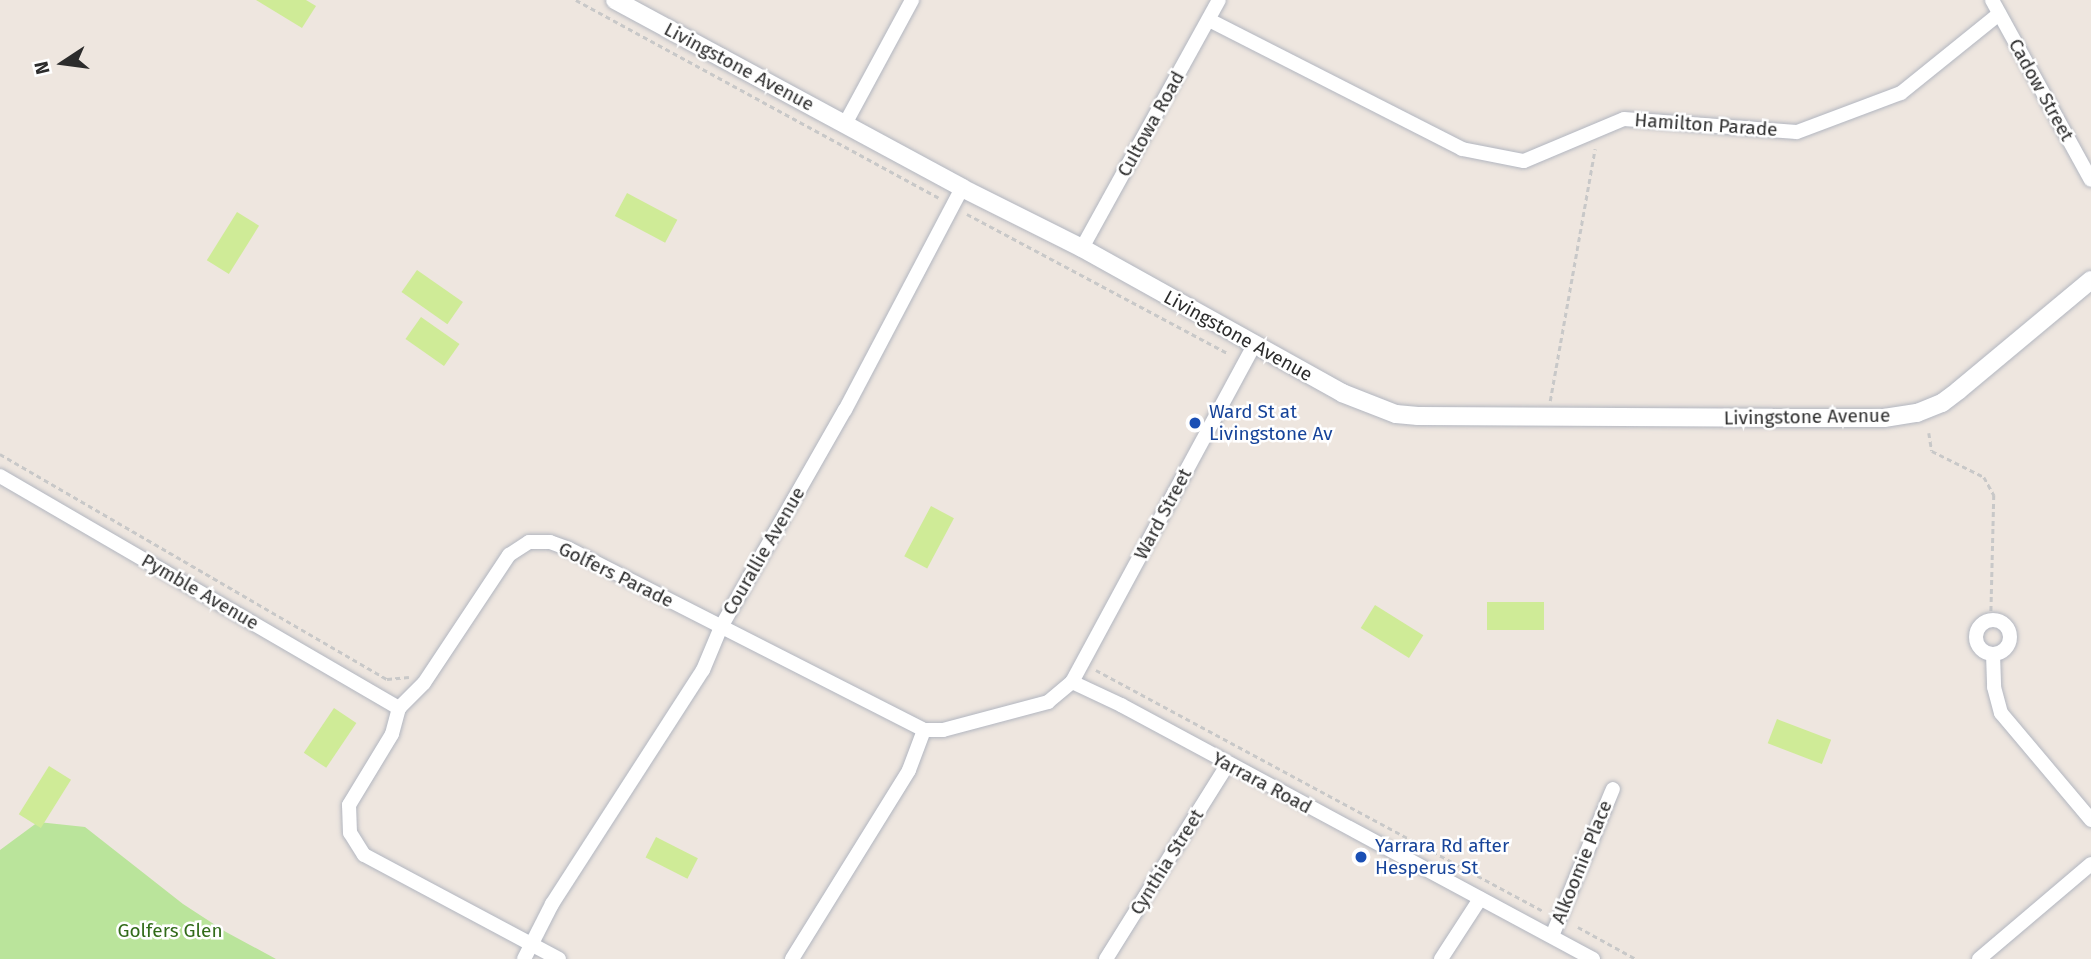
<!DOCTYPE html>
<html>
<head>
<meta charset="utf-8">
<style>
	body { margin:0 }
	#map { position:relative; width:2091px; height:959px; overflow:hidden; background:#eee6df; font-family:"Fira Sans",sans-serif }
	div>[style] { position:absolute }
	.green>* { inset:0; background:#bae49b }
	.pitch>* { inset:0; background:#cfeb97; transform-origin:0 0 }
	.path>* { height:2.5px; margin-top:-1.25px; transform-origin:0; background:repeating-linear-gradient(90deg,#c8c8c8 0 5px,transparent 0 8.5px) }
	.roads { filter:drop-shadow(0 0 2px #b2b6c0) drop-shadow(0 0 2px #b2b6c0) }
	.minor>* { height:14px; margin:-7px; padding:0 7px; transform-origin:7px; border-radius:7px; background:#fff }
	.minor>.ring { margin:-7px; padding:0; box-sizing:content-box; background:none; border:14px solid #fff; border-radius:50% }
	.tertiary>* { height:18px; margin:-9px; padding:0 9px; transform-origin:9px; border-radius:9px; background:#fff }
	.dots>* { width:19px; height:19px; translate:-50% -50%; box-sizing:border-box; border:4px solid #fff; border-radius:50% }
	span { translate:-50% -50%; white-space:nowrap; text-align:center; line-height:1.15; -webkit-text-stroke:5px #fff; paint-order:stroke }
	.street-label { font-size:19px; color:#2c2c2c }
	.transit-label { font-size:19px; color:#164399 }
	.left { translate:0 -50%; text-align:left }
	.park-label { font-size:19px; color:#326b1a }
	.north { position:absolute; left:28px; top:28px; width:70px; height:70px; -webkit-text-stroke:5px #fff; paint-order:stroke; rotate:257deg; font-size:19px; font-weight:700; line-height:28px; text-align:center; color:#2c2c2c }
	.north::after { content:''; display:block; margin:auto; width:24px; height:32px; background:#2c2c2c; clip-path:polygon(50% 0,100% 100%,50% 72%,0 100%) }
</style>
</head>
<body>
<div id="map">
	<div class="green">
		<i style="clip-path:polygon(38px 822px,85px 827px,183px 904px,226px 932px,276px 959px,0 959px,0 850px)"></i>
	</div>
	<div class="pitch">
		<i style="clip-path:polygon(256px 0,306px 0,316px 6px,302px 28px)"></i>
		<i style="left:627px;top:193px;width:57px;height:26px;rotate:28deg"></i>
		<i style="left:237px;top:212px;width:26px;height:57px;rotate:32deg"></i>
		<i style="left:417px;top:270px;width:56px;height:27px;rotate:35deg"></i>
		<i style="left:421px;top:317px;width:47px;height:27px;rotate:35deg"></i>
		<i style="left:931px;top:506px;width:26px;height:57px;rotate:28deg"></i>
		<i style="left:1487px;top:602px;width:57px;height:28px"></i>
		<i style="left:1375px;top:605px;width:57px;height:27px;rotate:32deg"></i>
		<i style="left:334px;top:708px;width:27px;height:54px;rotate:34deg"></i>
		<i style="left:1777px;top:719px;width:58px;height:26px;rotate:21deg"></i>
		<i style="left:49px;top:766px;width:26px;height:57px;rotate:32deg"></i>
		<i style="left:656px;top:837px;width:47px;height:23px;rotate:27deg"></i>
	</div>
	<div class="path">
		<i style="left:576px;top:0;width:413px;rotate:28.6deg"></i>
		<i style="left:967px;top:214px;width:297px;rotate:28.1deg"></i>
		<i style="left:1550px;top:401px;width:256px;rotate:-79.9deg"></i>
		<i style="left:1929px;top:433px;width:18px;rotate:81deg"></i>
		<i style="left:1932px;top:451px;width:58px;rotate:26.6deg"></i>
		<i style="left:1984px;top:477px;width:21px;rotate:61deg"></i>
		<i style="left:1994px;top:495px;width:125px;rotate:91.4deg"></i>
		<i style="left:0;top:454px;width:448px;rotate:30.2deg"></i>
		<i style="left:387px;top:679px;width:22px;rotate:-5deg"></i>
		<i style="left:1096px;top:670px;width:508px;rotate:28.33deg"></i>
		<i style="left:1578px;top:927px;width:66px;rotate:28.9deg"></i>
	</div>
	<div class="roads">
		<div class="minor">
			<i style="left:1992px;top:0;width:205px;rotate:61.2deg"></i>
			<i style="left:1209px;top:20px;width:284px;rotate:27deg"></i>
			<i style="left:1462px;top:149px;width:63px;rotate:11deg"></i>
			<i style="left:1524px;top:161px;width:108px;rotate:-22.8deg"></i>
			<i style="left:1624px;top:119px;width:173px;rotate:4.3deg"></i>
			<i style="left:1797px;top:132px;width:111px;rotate:-20.6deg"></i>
			<i style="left:1901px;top:93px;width:126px;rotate:-38.9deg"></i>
			<i style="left:845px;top:124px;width:141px;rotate:-61.6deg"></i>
			<i style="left:1082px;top:248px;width:283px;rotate:-61.1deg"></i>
			<i style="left:0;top:476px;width:462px;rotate:30.2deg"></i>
			<i class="ring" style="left:1976px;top:620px;width:20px;height:20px"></i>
			<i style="left:1993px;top:654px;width:33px;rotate:88deg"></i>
			<i style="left:1994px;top:687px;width:27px;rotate:75deg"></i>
			<i style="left:2001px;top:713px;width:140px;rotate:49.9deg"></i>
			<i style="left:1072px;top:682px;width:54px;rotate:25.1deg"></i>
			<i style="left:1121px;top:705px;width:536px;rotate:28.29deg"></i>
			<i style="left:1552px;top:936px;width:159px;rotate:-67.5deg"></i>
			<i style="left:524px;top:959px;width:62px;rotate:-63deg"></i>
			<i style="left:552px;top:904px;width:278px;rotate:-57.2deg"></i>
			<i style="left:703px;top:670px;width:47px;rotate:-67.3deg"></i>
			<i style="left:721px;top:627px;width:250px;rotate:-60.3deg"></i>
			<i style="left:845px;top:410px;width:251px;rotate:-62.2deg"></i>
			<i style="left:559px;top:959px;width:221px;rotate:-151.9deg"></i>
			<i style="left:364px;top:855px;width:26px;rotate:-122deg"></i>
			<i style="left:350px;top:833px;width:28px;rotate:-92deg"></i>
			<i style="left:349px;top:805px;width:83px;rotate:-58.8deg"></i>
			<i style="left:392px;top:734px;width:27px;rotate:-75deg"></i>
			<i style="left:399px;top:708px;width:35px;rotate:-45deg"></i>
			<i style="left:424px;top:683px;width:154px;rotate:-56.4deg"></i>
			<i style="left:509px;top:555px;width:24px;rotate:-33deg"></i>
			<i style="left:529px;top:542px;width:21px"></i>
			<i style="left:550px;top:542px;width:20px;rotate:20deg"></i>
			<i style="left:569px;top:549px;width:398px;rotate:27deg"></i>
			<i style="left:924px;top:730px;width:19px"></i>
			<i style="left:943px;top:730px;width:109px;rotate:-14.9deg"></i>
			<i style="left:1048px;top:702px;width:31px;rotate:-40deg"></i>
			<i style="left:1072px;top:682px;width:383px;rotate:-61.6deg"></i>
			<i style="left:792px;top:959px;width:222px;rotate:-58.2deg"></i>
			<i style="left:909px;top:770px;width:43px;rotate:-69.4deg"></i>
			<i style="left:1106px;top:959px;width:230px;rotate:-58deg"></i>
			<i style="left:1441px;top:959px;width:72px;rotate:-57deg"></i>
			<i style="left:1979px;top:959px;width:147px;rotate:-40.3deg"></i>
		</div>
		<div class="tertiary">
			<i style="left:615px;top:0;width:395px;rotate:28.4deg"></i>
			<i style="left:962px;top:188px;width:134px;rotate:26.6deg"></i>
			<i style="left:1082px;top:248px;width:298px;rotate:29.1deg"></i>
			<i style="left:1342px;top:393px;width:58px;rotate:21.3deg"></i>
			<i style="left:1396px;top:414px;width:22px;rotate:5deg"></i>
			<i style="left:1418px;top:416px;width:354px;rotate:0.3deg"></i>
			<i style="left:1772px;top:418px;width:112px"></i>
			<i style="left:1884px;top:418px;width:33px;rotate:-9deg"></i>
			<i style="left:1917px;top:413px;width:27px;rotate:-22deg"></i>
			<i style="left:1942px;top:403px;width:21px;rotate:-37deg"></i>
			<i style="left:1959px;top:390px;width:172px;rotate:-39.8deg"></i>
		</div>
	</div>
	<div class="dots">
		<i style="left:1195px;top:423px;background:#1a4fb4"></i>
		<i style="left:1361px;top:857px;background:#1a4fb4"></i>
	</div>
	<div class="street-label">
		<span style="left:739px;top:67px;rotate:28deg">Livingstone Avenue</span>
		<span style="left:2041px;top:90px;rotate:61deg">Cadow Street</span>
		<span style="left:1151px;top:124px;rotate:-61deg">Cultowa Road</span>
		<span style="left:1706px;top:125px;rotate:4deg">Hamilton Parade</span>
		<span style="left:1238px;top:336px;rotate:29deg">Livingstone Avenue</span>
		<span style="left:1807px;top:417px;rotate:-1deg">Livingstone Avenue</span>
		<span style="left:1163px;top:514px;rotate:-62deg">Ward Street</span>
		<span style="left:764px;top:551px;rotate:-60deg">Courallie Avenue</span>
		<span style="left:616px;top:575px;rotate:26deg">Golfers Parade</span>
		<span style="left:200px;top:592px;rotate:30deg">Pymble Avenue</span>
		<span style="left:1262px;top:783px;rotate:28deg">Yarrara Road</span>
		<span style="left:1167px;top:862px;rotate:-58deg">Cynthia Street</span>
		<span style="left:1582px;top:862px;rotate:-68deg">Alkoomie Place</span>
	</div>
	<div class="transit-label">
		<span class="left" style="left:1209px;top:423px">Ward St at<br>Livingstone Av</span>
		<span class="left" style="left:1375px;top:857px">Yarrara Rd after<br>Hesperus St</span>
	</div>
	<div class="park-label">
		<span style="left:170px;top:931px">Golfers Glen</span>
	</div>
	<div class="north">N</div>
</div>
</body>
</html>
